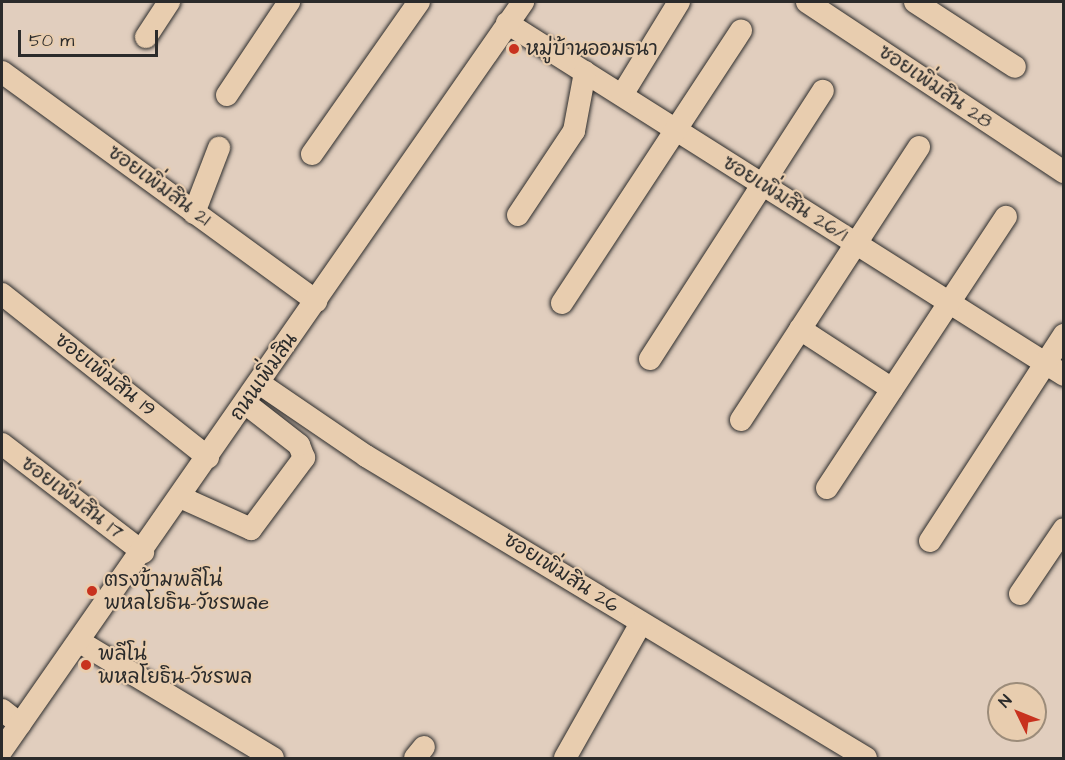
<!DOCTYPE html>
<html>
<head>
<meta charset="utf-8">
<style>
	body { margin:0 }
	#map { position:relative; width:1065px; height:760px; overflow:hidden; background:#e1cebe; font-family:"Architects Daughter","Playpen Sans Thai",sans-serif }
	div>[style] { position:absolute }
	.roads { filter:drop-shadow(0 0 2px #2b2b2b) drop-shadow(0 0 2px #2b2b2b) }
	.minor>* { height:22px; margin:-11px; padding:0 11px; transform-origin:11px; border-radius:11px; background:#e8cdaf }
	.dots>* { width:16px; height:16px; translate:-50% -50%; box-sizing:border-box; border:3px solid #e8cdaf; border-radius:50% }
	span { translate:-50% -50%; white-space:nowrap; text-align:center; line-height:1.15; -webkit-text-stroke:4.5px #e8cdaf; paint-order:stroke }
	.poi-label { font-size:20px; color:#2b2b2b }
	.left { translate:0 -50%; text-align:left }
	.street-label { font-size:20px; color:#2b2b2b }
	.frame { position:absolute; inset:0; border:3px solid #2b2b2b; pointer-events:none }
	.north { position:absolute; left:987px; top:682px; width:60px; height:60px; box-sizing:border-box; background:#e8cdaf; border:2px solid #9c8c7a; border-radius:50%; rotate:313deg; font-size:16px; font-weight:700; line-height:24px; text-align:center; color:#2b2b2b }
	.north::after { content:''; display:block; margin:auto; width:21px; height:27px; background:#c8321e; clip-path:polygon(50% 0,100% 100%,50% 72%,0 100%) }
	.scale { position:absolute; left:18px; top:30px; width:140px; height:27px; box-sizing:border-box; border:3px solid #2b2b2b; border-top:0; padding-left:8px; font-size:18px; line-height:21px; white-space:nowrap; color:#2b2b2b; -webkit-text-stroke:4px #e8cdaf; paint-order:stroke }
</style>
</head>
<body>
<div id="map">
	<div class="roads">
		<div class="minor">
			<i style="left:807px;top:2px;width:308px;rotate:33.5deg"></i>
			<i style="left:915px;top:2px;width:119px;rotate:33deg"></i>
			<i style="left:507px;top:23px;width:659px;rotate:32.29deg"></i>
			<i style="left:146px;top:37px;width:42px;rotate:-56.7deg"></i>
			<i style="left:2px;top:72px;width:389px;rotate:36.1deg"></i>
			<i style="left:227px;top:95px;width:112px;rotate:-56.3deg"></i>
			<i style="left:622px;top:95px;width:109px;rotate:-58.5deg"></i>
			<i style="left:312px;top:154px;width:186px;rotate:-54.9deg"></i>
			<i style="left:194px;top:213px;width:70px;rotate:-69deg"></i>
			<i style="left:518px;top:215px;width:101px;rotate:-56.3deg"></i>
			<i style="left:574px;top:131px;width:60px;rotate:-79.4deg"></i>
			<i style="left:2px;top:294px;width:263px;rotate:38.4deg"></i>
			<i style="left:562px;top:303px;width:326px;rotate:-56.7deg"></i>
			<i style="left:800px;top:329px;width:110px;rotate:33.1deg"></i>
			<i style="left:650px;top:359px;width:319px;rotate:-57.2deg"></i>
			<i style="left:259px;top:383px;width:130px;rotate:34.3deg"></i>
			<i style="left:366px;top:456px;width:584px;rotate:31.13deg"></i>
			<i style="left:741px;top:420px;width:326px;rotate:-56.9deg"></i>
			<i style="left:2px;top:444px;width:178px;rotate:37.5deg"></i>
			<i style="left:827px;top:488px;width:325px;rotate:-56.6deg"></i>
			<i style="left:180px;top:497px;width:78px;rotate:24.3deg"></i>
			<i style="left:251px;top:529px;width:89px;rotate:-53.3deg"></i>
			<i style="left:304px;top:458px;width:14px;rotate:-111deg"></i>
			<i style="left:299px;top:445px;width:68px;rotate:-142.1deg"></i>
			<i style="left:930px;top:541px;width:246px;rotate:-57deg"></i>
			<i style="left:1020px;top:594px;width:78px;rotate:-55.9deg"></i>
			<i style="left:80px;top:642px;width:225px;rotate:31deg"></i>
			<i style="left:2px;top:710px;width:23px;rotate:38deg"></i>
			<i style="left:2px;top:750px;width:912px;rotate:-55.14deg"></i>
			<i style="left:415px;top:758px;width:14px;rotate:-51deg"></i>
			<i style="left:565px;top:758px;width:155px;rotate:-60.6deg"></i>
		</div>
	</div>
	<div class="dots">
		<i style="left:514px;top:49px;background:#c8321e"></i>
		<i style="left:92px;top:591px;background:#c8321e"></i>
		<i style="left:86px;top:665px;background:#c8321e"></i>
	</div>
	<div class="poi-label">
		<span class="left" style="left:526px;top:49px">หมู่บ้านออมธนา</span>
		<span class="left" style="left:104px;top:592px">ตรงข้ามพลีโน่<br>พหลโยธิน-วัชรพลe</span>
		<span class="left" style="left:98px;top:666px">พลีโน่<br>พหลโยธิน-วัชรพล</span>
	</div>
	<div class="street-label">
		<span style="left:935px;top:87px;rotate:34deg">ซอยเพิ่มสิน 28</span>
		<span style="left:159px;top:186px;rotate:36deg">ซอยเพิ่มสิน 21</span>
		<span style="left:785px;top:199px;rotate:32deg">ซอยเพิ่มสิน 26/1</span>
		<span style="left:105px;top:375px;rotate:38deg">ซอยเพิ่มสิน 19</span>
		<span style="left:264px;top:377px;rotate:-55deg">ถนนเพิ่มสิน</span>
		<span style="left:72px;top:498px;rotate:37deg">ซอยเพิ่มสิน 17</span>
		<span style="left:561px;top:573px;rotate:32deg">ซอยเพิ่มสิน 26</span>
	</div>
	<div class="frame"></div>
	<div class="north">N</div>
	<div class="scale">50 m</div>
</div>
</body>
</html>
